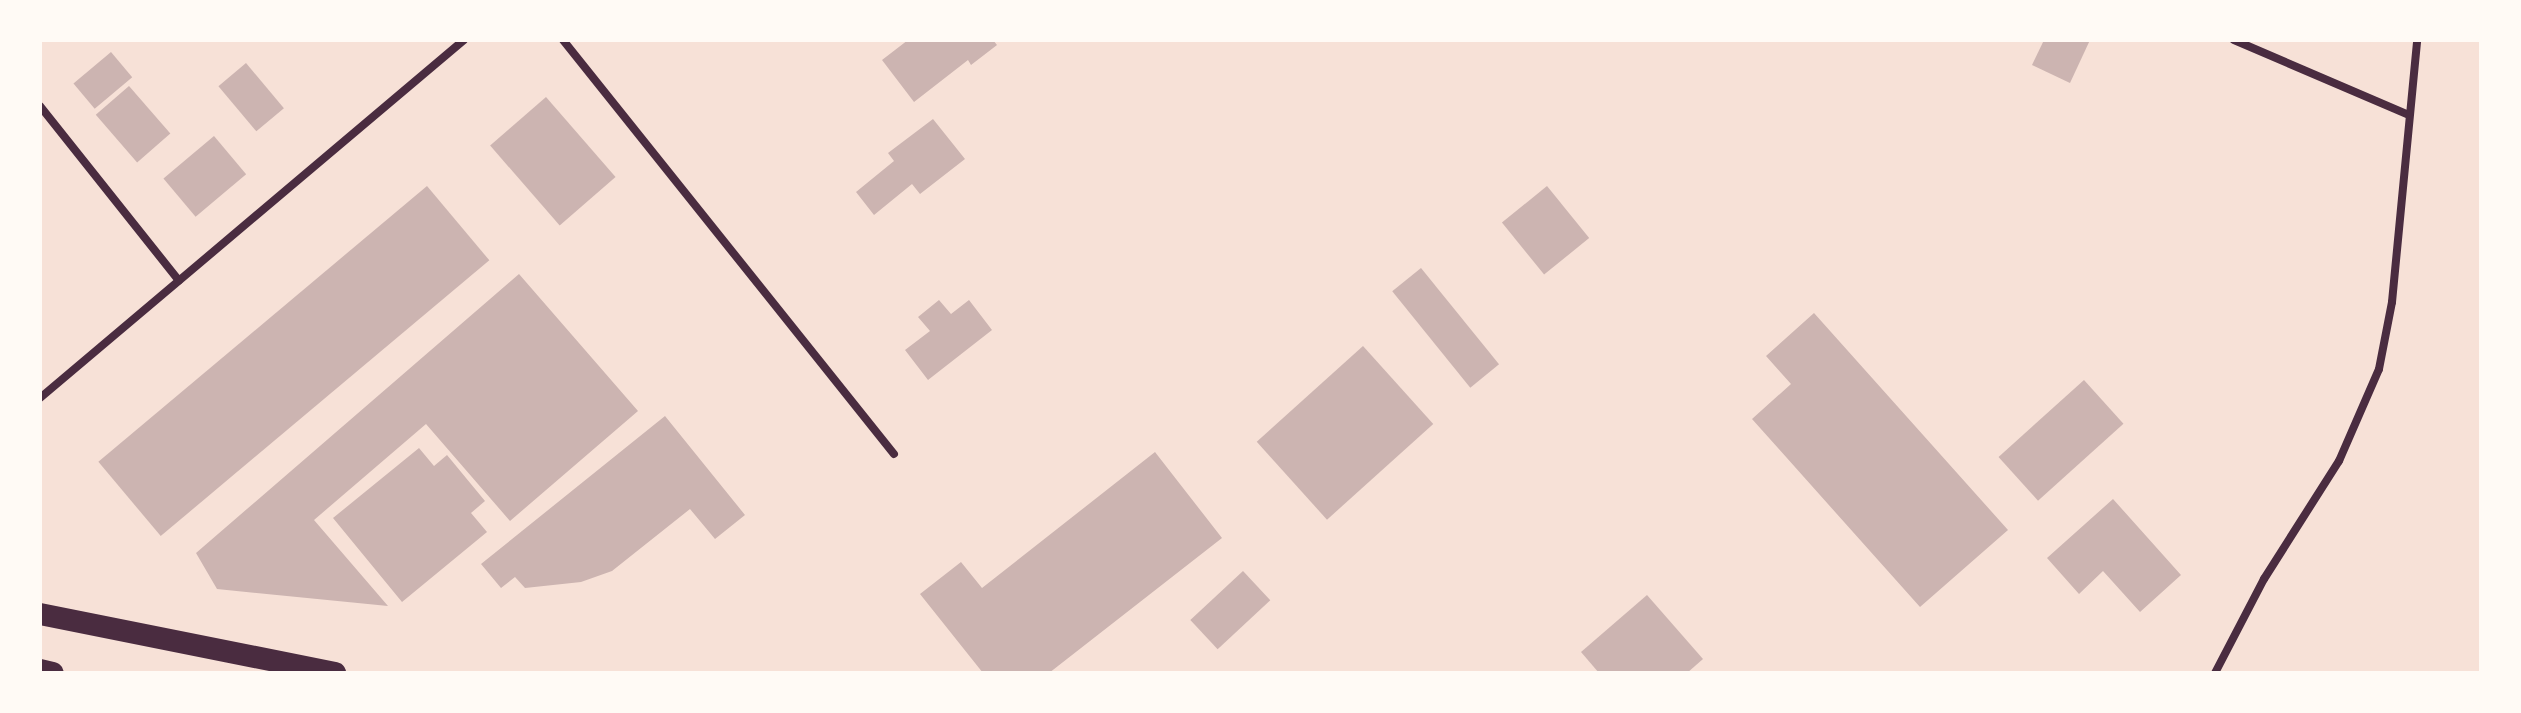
<!DOCTYPE html>
<html>
<head>
<meta charset="utf-8">
<style>
	body { margin:0 }
	#map { position:relative; width:2521px; height:713px; overflow:hidden; background:#f7e1d7; font-family:"Roboto Condensed",sans-serif }
	div>[style] { position:absolute }
	.building>* { inset:0; background:#ccb4b1; transform-origin:0 0 }
	.minor>* { height:8px; margin:-4px; padding:0 4px; transform-origin:4px; border-radius:4px; background:#4a2c40 }
	.trunk>* { height:22px; margin:-11px; padding:0 11px; transform-origin:11px; border-radius:11px; background:#4a2c40 }
	span { translate:-50% -50%; white-space:nowrap; text-align:center; line-height:1.15; -webkit-text-stroke:7px #fffaf5; paint-order:stroke }
	.frame { position:absolute; inset:0; border:42px solid #fffaf5; pointer-events:none }
</style>
</head>
<body>
<div id="map">
	<div class="building">
		<i style="clip-path:polygon(908px 40px,993px 40px,997px 45px,971px 65px,968px 60px,914px 102px,882px 60px)"></i>
		<i style="clip-path:polygon(2044px 40px,2090px 40px,2070px 83px,2032px 65px)"></i>
		<i style="left:111px;top:52px;width:33px;height:49px;rotate:50deg"></i>
		<i style="left:246px;top:63px;width:59px;height:36px;rotate:50deg"></i>
		<i style="left:129px;top:86px;width:63px;height:44px;rotate:49deg"></i>
		<i style="left:546px;top:97px;width:106px;height:74px;rotate:49deg"></i>
		<i style="clip-path:polygon(933px 119px,965px 159px,920px 194px,912px 184px,874px 215px,856px 192px,894px 161px,888px 153px)"></i>
		<i style="left:214px;top:136px;width:50px;height:66px;rotate:50deg"></i>
		<i style="left:427px;top:186px;width:97px;height:429px;rotate:50deg"></i>
		<i style="left:1547px;top:186px;width:67px;height:58px;rotate:51deg"></i>
		<i style="left:1421px;top:268px;width:124px;height:37px;rotate:51deg"></i>
		<i style="clip-path:polygon(519px 274px,638px 411px,510px 521px,426px 424px,314px 520px,388px 606px,217px 589px,196px 553px)"></i>
		<i style="clip-path:polygon(939px 300px,951px 314px,969px 300px,992px 330px,928px 380px,905px 350px,930px 331px,918px 317px)"></i>
		<i style="clip-path:polygon(1814px 313px,2008px 530px,1920px 607px,1752px 419px,1791px 384px,1766px 356px)"></i>
		<i style="left:1363px;top:346px;width:105px;height:143px;rotate:48deg"></i>
		<i style="left:2084px;top:380px;width:59px;height:115px;rotate:48deg"></i>
		<i style="clip-path:polygon(665px 416px,745px 515px,715px 539px,690px 509px,612px 571px,581px 582px,525px 588px,515px 577px,501px 588px,481px 564px)"></i>
		<i style="clip-path:polygon(419px 448px,434px 466px,447px 455px,485px 501px,471px 513px,487px 532px,402px 602px,333px 518px)"></i>
		<i style="clip-path:polygon(1155px 452px,1222px 538px,1049px 673px,983px 673px,920px 594px,961px 562px,982px 588px)"></i>
		<i style="clip-path:polygon(2113px 499px,2181px 575px,2140px 612px,2103px 571px,2079px 594px,2047px 558px)"></i>
		<i style="left:1243px;top:571px;width:40px;height:72px;rotate:47deg"></i>
		<i style="clip-path:polygon(1647px 595px,1703px 659px,1687px 673px,1599px 673px,1581px 652px)"></i>
	</div>
	<div class="minor">
		<i style="left:563px;top:40px;width:530px;rotate:51.36deg"></i>
		<i style="left:2234px;top:40px;width:190px;rotate:23.2deg"></i>
		<i style="left:40px;top:106px;width:223px;rotate:51.5deg"></i>
		<i style="left:40px;top:398px;width:555px;rotate:-40.18deg"></i>
		<i style="left:2215px;top:673px;width:106px;rotate:-62.5deg"></i>
		<i style="left:2264px;top:579px;width:140px;rotate:-57.6deg"></i>
		<i style="left:2339px;top:461px;width:100px;rotate:-66.5deg"></i>
		<i style="left:2379px;top:369px;width:68px;rotate:-79deg"></i>
		<i style="left:2392px;top:302px;width:263px;rotate:-84.5deg"></i>
	</div>
	<div class="trunk">
		<i style="left:40px;top:614px;width:301px;rotate:11.3deg"></i>
		<i style="left:40px;top:670px;width:13px;rotate:13deg"></i>
	</div>
	<div class="frame"></div>
</div>
</body>
</html>
